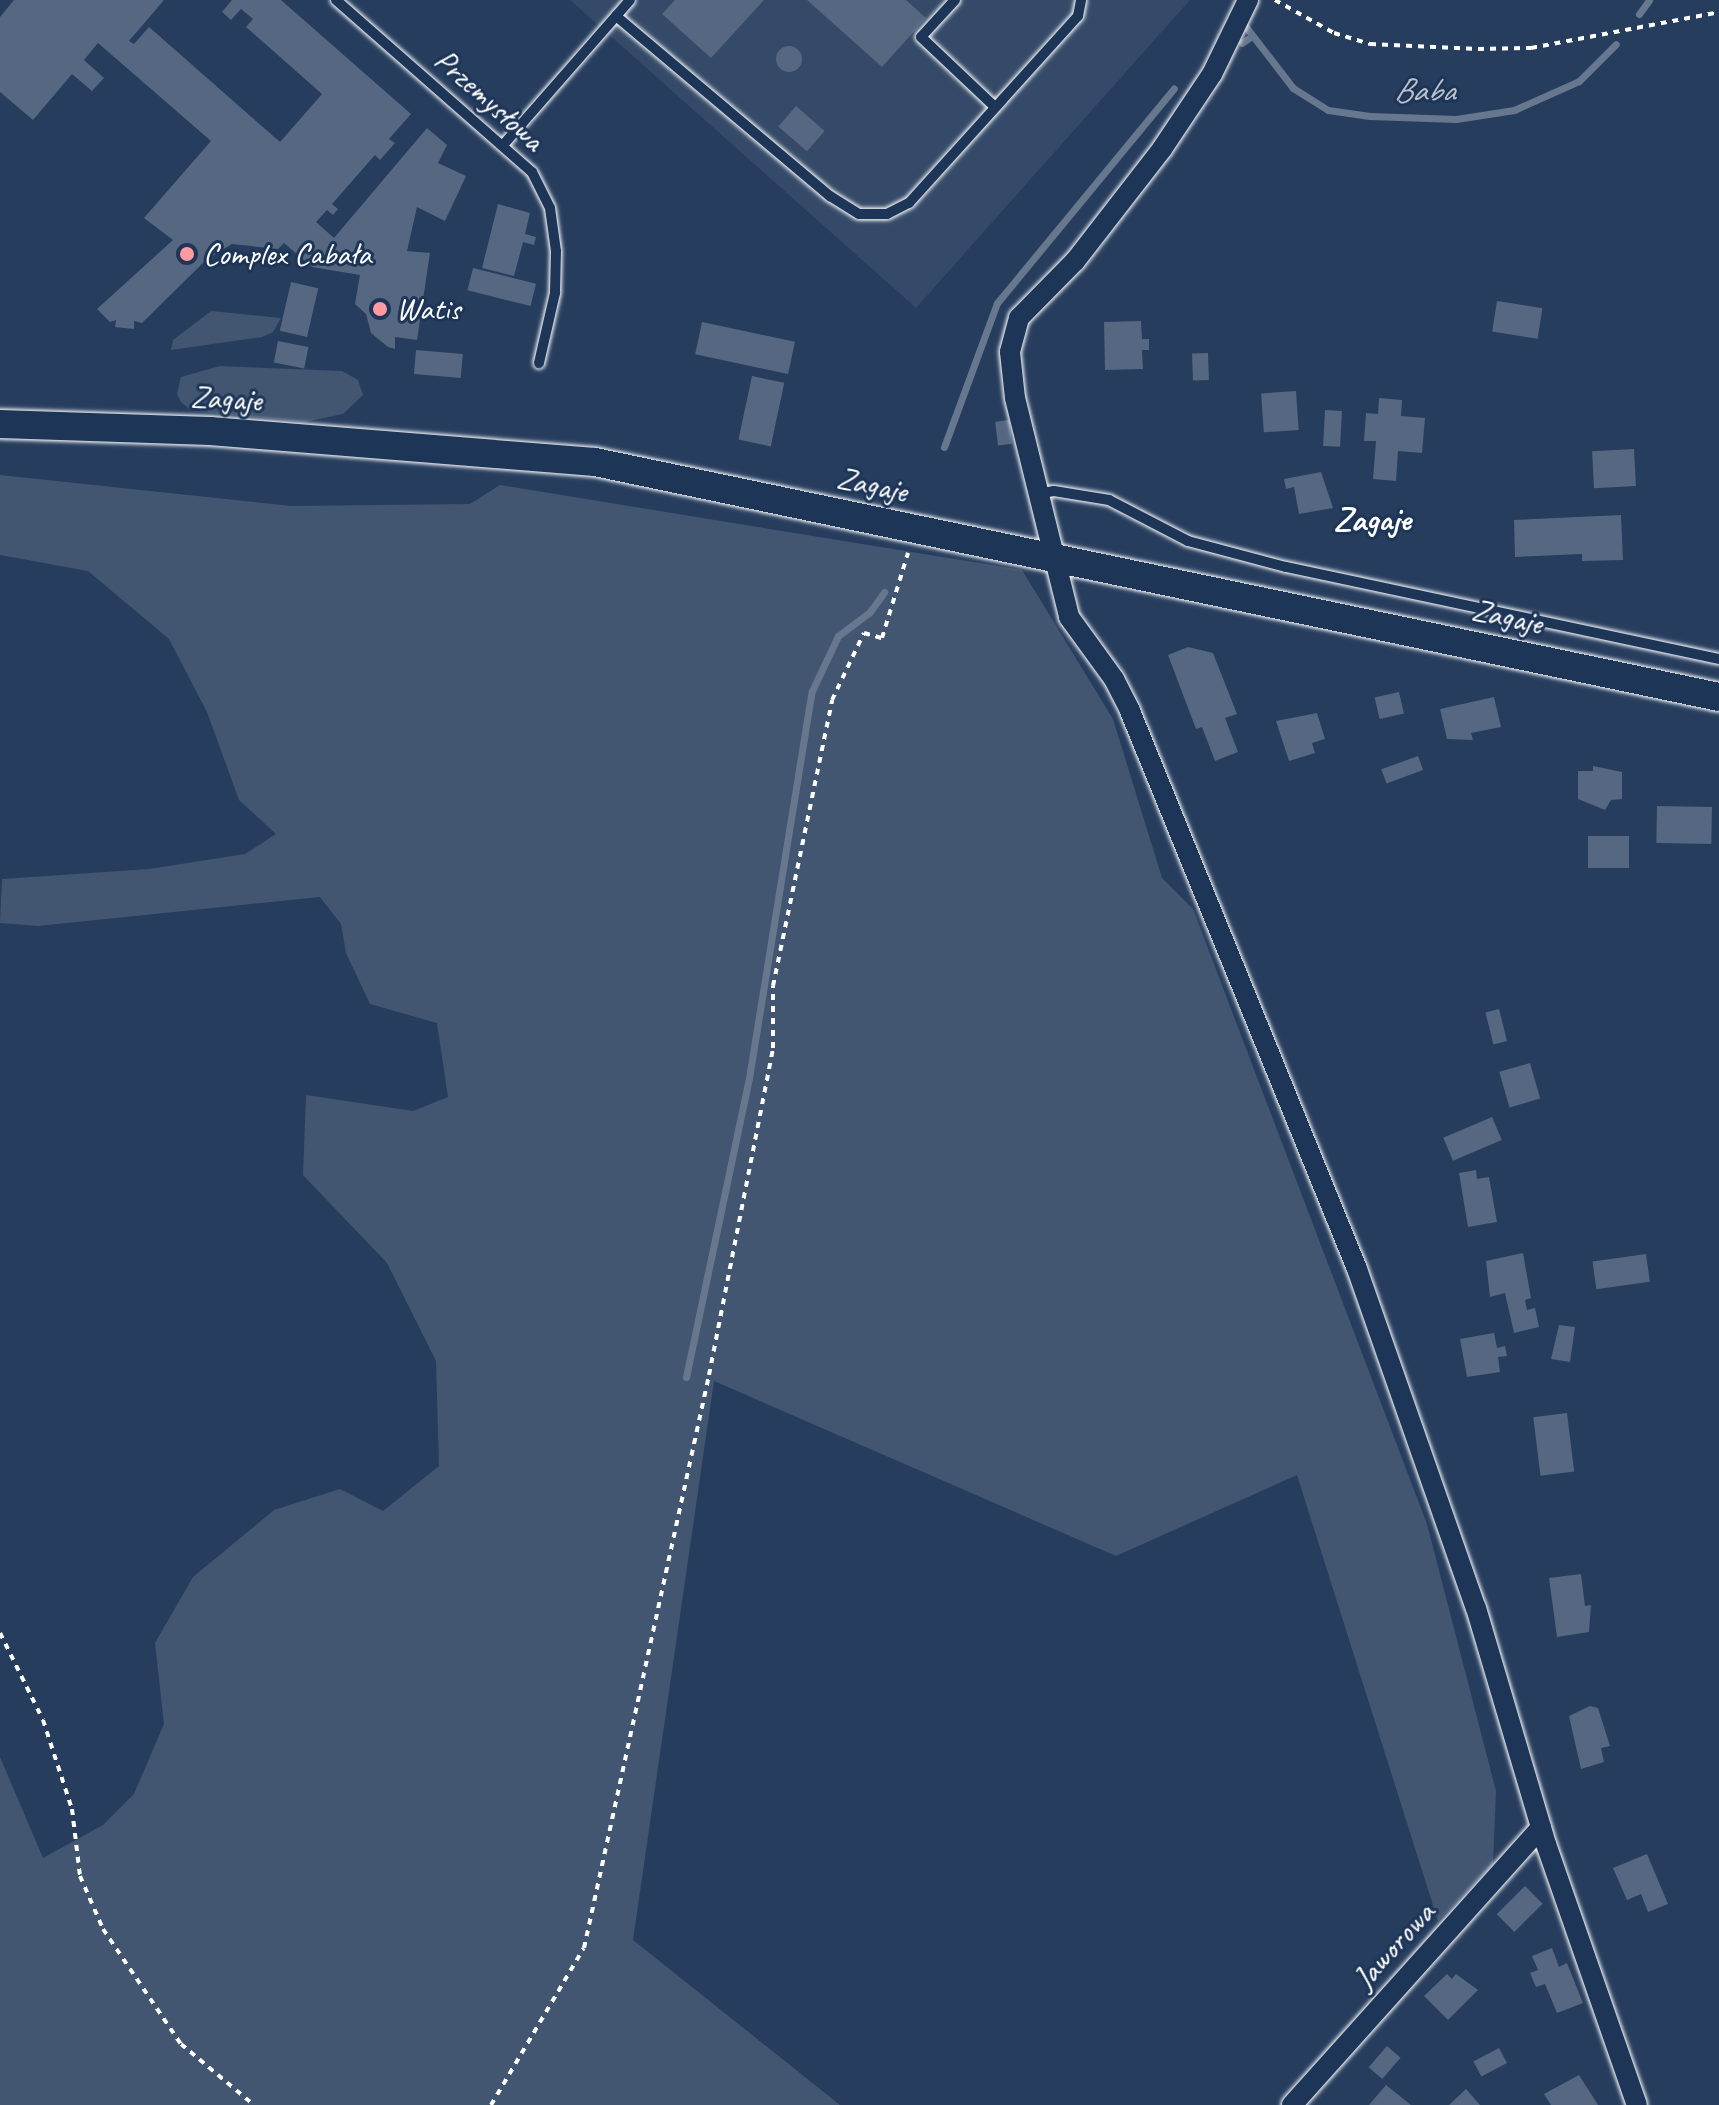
<!DOCTYPE html>
<html>
<head>
<meta charset="utf-8">
<style>
	body { margin:0 }
	#map { position:relative; width:1719px; height:2105px; overflow:hidden; background:#263d5e; font-family:Caveat,sans-serif }
	div>[style] { position:absolute }
	.built>* { inset:0; background:#344a68 }
	.green>* { inset:0; background:#425672 }
	.stream>* { height:7px; margin:-3.5px; padding:0 3.5px; transform-origin:3.5px; border-radius:3.5px; background:#67788e }
	.building>* { inset:0; background:#556781; transform-origin:0 0 }
	.round { border-radius:50% }
	.path>* { height:4px; margin-top:-2px; transform-origin:0; background:repeating-linear-gradient(90deg,#fff 0 6px,transparent 0 12px) }
	.roads { filter:drop-shadow(0 0 2px #fff) drop-shadow(0 0 2px #fff) }
	.lane>* { height:10px; margin:-5px; padding:0 5px; transform-origin:5px; border-radius:5px; background:#1d3557 }
	.street>* { height:20px; margin:-10px; padding:0 10px; transform-origin:10px; border-radius:10px; background:#1d3557 }
	.secondary>* { height:28px; margin:-14px; padding:0 14px; transform-origin:14px; border-radius:14px; background:#1d3557 }
	.dots>* { width:22px; height:22px; translate:-50% -50%; box-sizing:border-box; border:4px solid #1d3557; border-radius:50% }
	span { translate:-50% -50%; white-space:nowrap; text-align:center; line-height:1.15; -webkit-text-stroke:6px #1d3557; paint-order:stroke }
	.street-label { font-size:32px; color:#fff }
	.poi-label { font-size:32px; color:#fff }
	.left { translate:0 -50%; text-align:left }
	.water-label { font-size:34px; color:#bbc2cc; font-style:italic }
	.neighbourhood-label { font-size:34px; color:#fff; font-weight:700 }
</style>
</head>
<body>
<div id="map">
	<div class="built">
		<i style="clip-path:polygon(570px 0,1190px 0,916px 308px)"></i>
	</div>
	<div class="green">
		<i style="clip-path:polygon(211px 311px,281px 318px,273px 332px,262px 337px,171px 350px,173px 340px)"></i>
		<i style="clip-path:polygon(220px 366px,342px 371px,358px 380px,363px 395px,343px 414px,305px 422px,192px 411px,181px 402px,177px 394px,181px 377px)"></i>
		<i style="clip-path:polygon(0 475px,291px 506px,470px 504px,500px 485px,1022px 570px,1113px 719px,1162px 878px,1193px 909px,1427px 1524px,1496px 1791px,1493px 1864px,1438px 1921px,1297px 1475px,1116px 1556px,714px 1381px,633px 1940px,840px 2105px,0 2105px,0 1757px,43px 1858px,103px 1825px,134px 1794px,164px 1724px,155px 1643px,193px 1577px,274px 1510px,340px 1489px,383px 1511px,439px 1466px,436px 1361px,387px 1263px,303px 1175px,306px 1095px,413px 1111px,448px 1097px,437px 1023px,370px 1004px,346px 953px,341px 924px,320px 897px,38px 926px,0 923px,2px 879px,149px 869px,245px 854px,276px 834px,239px 800px,207px 712px,169px 639px,88px 571px,0 555px)"></i>
	</div>
	<div class="stream">
		<i style="left:1639px;top:14px;width:17px;rotate:-54deg"></i>
		<i style="left:1246px;top:27px;width:77px;rotate:52.4deg"></i>
		<i style="left:1293px;top:88px;width:41px;rotate:32.2deg"></i>
		<i style="left:1328px;top:110px;width:42px;rotate:8.1deg"></i>
		<i style="left:1370px;top:116px;width:86px;rotate:2deg"></i>
		<i style="left:1456px;top:119px;width:59px;rotate:-8.8deg"></i>
		<i style="left:1514px;top:110px;width:71px;rotate:-24deg"></i>
		<i style="left:1579px;top:81px;width:52px;rotate:-45deg"></i>
		<i style="left:1242px;top:43px;width:12px;rotate:-35deg"></i>
		<i style="left:944px;top:447px;width:153px;rotate:-69.8deg"></i>
		<i style="left:997px;top:303px;width:278px;rotate:-50.5deg"></i>
		<i style="left:686px;top:1377px;width:306px;rotate:-78.1deg"></i>
		<i style="left:749px;top:1078px;width:392px;rotate:-80.8deg"></i>
		<i style="left:812px;top:691px;width:61px;rotate:-64.7deg"></i>
		<i style="left:838px;top:636px;width:39px;rotate:-37deg"></i>
		<i style="left:869px;top:613px;width:26px;rotate:-54deg"></i>
	</div>
	<div class="building">
		<i style="clip-path:polygon(14px 0,164px 0,129px 41px,134px 44px,149px 27px,280px 142px,322px 94px,246px 27px,253px 19px,241px 9px,231px 20px,222px 12px,232px 0,281px 0,411px 114px,389px 139px,395px 143px,380px 160px,375px 155px,332px 204px,338px 209px,333px 215px,327px 210px,316px 222px,334px 238px,427px 128px,447px 145px,438px 163px,466px 176px,445px 221px,417px 207px,407px 251px,430px 253px,417px 340px,395px 337px,395px 349px,388px 347px,371px 333px,366px 314px,355px 304px,360px 275px,312px 267px,284px 243px,278px 249px,232px 244px,207px 259px,142px 323px,134px 321px,134px 329px,115px 327px,116px 320px,110px 322px,97px 309px,173px 240px,144px 218px,211px 141px,98px 43px,84px 60px,104px 78px,92px 91px,72px 74px,33px 120px,0 92px,0 17px)"></i>
		<i style="clip-path:polygon(675px 0,764px 0,711px 58px,662px 14px)"></i>
		<i style="clip-path:polygon(807px 0,906px 0,926px 18px,882px 67px)"></i>
		<i class="round" style="left:776px;top:46px;width:26px;height:26px"></i>
		<i style="left:796px;top:106px;width:38px;height:27px;rotate:41deg"></i>
		<i style="clip-path:polygon(498px 204px,530px 213px,525px 234px,536px 237px,534px 245px,523px 242px,514px 276px,482px 268px)"></i>
		<i style="left:473px;top:268px;width:65px;height:23px;rotate:14deg"></i>
		<i style="left:291px;top:282px;width:28px;height:50px;rotate:13deg"></i>
		<i style="left:1497px;top:301px;width:46px;height:31px;rotate:9deg"></i>
		<i style="clip-path:polygon(1141px 321px,1142px 339px,1149px 339px,1149px 350px,1142px 350px,1143px 369px,1105px 370px,1104px 322px)"></i>
		<i style="left:702px;top:322px;width:95px;height:33px;rotate:12deg"></i>
		<i style="left:278px;top:341px;width:31px;height:22px;rotate:11deg"></i>
		<i style="left:416px;top:350px;width:47px;height:24px;rotate:5deg"></i>
		<i style="left:1208px;top:353px;width:27px;height:16px;rotate:88deg"></i>
		<i style="left:752px;top:376px;width:33px;height:65px;rotate:12deg"></i>
		<i style="left:1296px;top:391px;width:39px;height:35px;rotate:86deg"></i>
		<i style="clip-path:polygon(1379px 398px,1402px 400px,1401px 416px,1425px 418px,1422px 453px,1398px 451px,1396px 481px,1373px 479px,1376px 441px,1364px 441px,1366px 413px,1378px 414px)"></i>
		<i style="left:1325px;top:410px;width:17px;height:36px;rotate:3deg"></i>
		<i style="left:1009px;top:420px;width:24px;height:14px;rotate:83deg"></i>
		<i style="left:1634px;top:449px;width:37px;height:42px;rotate:87deg"></i>
		<i style="clip-path:polygon(1321px 472px,1333px 508px,1299px 514px,1294px 487px,1286px 489px,1284px 479px)"></i>
		<i style="clip-path:polygon(1621px 515px,1623px 560px,1582px 561px,1582px 554px,1515px 557px,1514px 520px)"></i>
		<i style="clip-path:polygon(1188px 647px,1213px 653px,1237px 714px,1225px 718px,1238px 752px,1215px 761px,1202px 727px,1196px 729px,1168px 655px)"></i>
		<i style="left:1399px;top:692px;width:22px;height:25px;rotate:77deg"></i>
		<i style="clip-path:polygon(1494px 697px,1501px 727px,1471px 733px,1473px 740px,1447px 739px,1440px 709px)"></i>
		<i style="clip-path:polygon(1317px 713px,1325px 739px,1312px 743px,1315px 753px,1289px 761px,1276px 721px)"></i>
		<i style="left:1418px;top:756px;width:15px;height:39px;rotate:70deg"></i>
		<i style="clip-path:polygon(1593px 766px,1622px 772px,1622px 799px,1611px 800px,1605px 810px,1578px 799px,1578px 771px,1593px 771px)"></i>
		<i style="left:1657px;top:806px;width:55px;height:37px;rotate:1deg"></i>
		<i style="left:1588px;top:836px;width:41px;height:32px"></i>
		<i style="left:1499px;top:1009px;width:33px;height:14px;rotate:76deg"></i>
		<i style="left:1530px;top:1063px;width:37px;height:32px;rotate:74deg"></i>
		<i style="left:1492px;top:1117px;width:25px;height:53px;rotate:67deg"></i>
		<i style="clip-path:polygon(1476px 1170px,1477px 1179px,1489px 1177px,1497px 1222px,1468px 1227px,1459px 1173px)"></i>
		<i style="clip-path:polygon(1523px 1253px,1531px 1298px,1525px 1300px,1527px 1310px,1535px 1308px,1539px 1327px,1514px 1333px,1505px 1293px,1490px 1297px,1486px 1261px)"></i>
		<i style="left:1646px;top:1254px;width:28px;height:54px;rotate:82deg"></i>
		<i style="clip-path:polygon(1559px 1325px,1575px 1327px,1570px 1362px,1551px 1359px)"></i>
		<i style="clip-path:polygon(1494px 1333px,1497px 1348px,1505px 1346px,1507px 1356px,1498px 1357px,1500px 1372px,1467px 1377px,1460px 1339px)"></i>
		<i style="left:1567px;top:1413px;width:59px;height:34px;rotate:83deg"></i>
		<i style="clip-path:polygon(1581px 1574px,1585px 1606px,1591px 1605px,1589px 1632px,1557px 1637px,1549px 1578px)"></i>
		<i style="clip-path:polygon(1590px 1706px,1598px 1708px,1610px 1746px,1601px 1748px,1604px 1762px,1581px 1769px,1569px 1716px)"></i>
		<i style="clip-path:polygon(1647px 1854px,1668px 1904px,1648px 1912px,1641px 1894px,1627px 1900px,1613px 1868px)"></i>
		<i style="left:1525px;top:1886px;width:25px;height:40px;rotate:45deg"></i>
		<i style="clip-path:polygon(1552px 1948px,1559px 1967px,1567px 1963px,1583px 2003px,1557px 2013px,1545px 1984px,1536px 1987px,1530px 1973px,1538px 1970px,1532px 1956px)"></i>
		<i style="clip-path:polygon(1447px 1974px,1452px 1979px,1456px 1974px,1478px 1990px,1448px 2020px,1424px 1996px)"></i>
		<i style="left:1387px;top:2046px;width:18px;height:28px;rotate:41deg"></i>
		<i style="left:1499px;top:2048px;width:17px;height:29px;rotate:62deg"></i>
		<i style="clip-path:polygon(1579px 2075px,1598px 2105px,1551px 2105px,1544px 2094px)"></i>
		<i style="clip-path:polygon(1386px 2085px,1411px 2105px,1369px 2105px)"></i>
		<i style="clip-path:polygon(1466px 2089px,1480px 2105px,1449px 2105px)"></i>
	</div>
	<div class="path">
		<i style="left:1275px;top:0;width:68px;rotate:29.2deg"></i>
		<i style="left:1334px;top:33px;width:38px;rotate:17deg"></i>
		<i style="left:1370px;top:44px;width:108px;rotate:2.7deg"></i>
		<i style="left:1478px;top:49px;width:53px;rotate:-1.1deg"></i>
		<i style="left:1531px;top:48px;width:191px;rotate:-10.8deg"></i>
		<i style="left:0;top:1633px;width:97px;rotate:63.7deg"></i>
		<i style="left:43px;top:1720px;width:94px;rotate:72deg"></i>
		<i style="left:72px;top:1809px;width:67px;rotate:83.2deg"></i>
		<i style="left:80px;top:1876px;width:58px;rotate:66.5deg"></i>
		<i style="left:103px;top:1929px;width:139px;rotate:55.9deg"></i>
		<i style="left:181px;top:2044px;width:95px;rotate:39.9deg"></i>
		<i style="left:491px;top:2105px;width:182px;rotate:-59.4deg"></i>
		<i style="left:584px;top:1948px;width:586px;rotate:-77.69deg"></i>
		<i style="left:709px;top:1375px;width:333px;rotate:-78.9deg"></i>
		<i style="left:773px;top:1048px;width:62px;rotate:-90deg"></i>
		<i style="left:773px;top:986px;width:292px;rotate:-78.3deg"></i>
		<i style="left:832px;top:700px;width:74px;rotate:-64.5deg"></i>
		<i style="left:864px;top:633px;width:19px;rotate:16deg"></i>
		<i style="left:882px;top:638px;width:89px;rotate:-73deg"></i>
	</div>
	<div class="roads">
		<div class="lane">
			<i style="left:336px;top:0;width:261px;rotate:41.3deg"></i>
			<i style="left:532px;top:172px;width:40px;rotate:63.4deg"></i>
			<i style="left:550px;top:208px;width:43px;rotate:82.1deg"></i>
			<i style="left:556px;top:251px;width:42px;rotate:91.4deg"></i>
			<i style="left:555px;top:293px;width:72px;rotate:102.9deg"></i>
			<i style="left:955px;top:0;width:50px;rotate:132.6deg"></i>
			<i style="left:921px;top:37px;width:102px;rotate:43.4deg"></i>
			<i style="left:616px;top:16px;width:280px;rotate:40.1deg"></i>
			<i style="left:830px;top:196px;width:34px;rotate:32deg"></i>
			<i style="left:859px;top:214px;width:28px"></i>
			<i style="left:887px;top:214px;width:25px;rotate:-27deg"></i>
			<i style="left:909px;top:203px;width:252px;rotate:-47.9deg"></i>
			<i style="left:1078px;top:16px;width:16px;rotate:-79deg"></i>
			<i style="left:504px;top:144px;width:191px;rotate:-48.8deg"></i>
			<i style="left:1037px;top:494px;width:17px;rotate:-10deg"></i>
			<i style="left:1054px;top:491px;width:56px;rotate:9.3deg"></i>
			<i style="left:1109px;top:500px;width:89px;rotate:27.4deg"></i>
			<i style="left:1188px;top:541px;width:101px;rotate:14.9deg"></i>
			<i style="left:1286px;top:567px;width:443px;rotate:12deg"></i>
		</div>
		<div class="street">
			<i style="left:1248px;top:0;width:82px;rotate:115.9deg"></i>
			<i style="left:1212px;top:74px;width:90px;rotate:123.7deg"></i>
			<i style="left:1162px;top:149px;width:142px;rotate:127.8deg"></i>
			<i style="left:1075px;top:261px;width:80px;rotate:134.5deg"></i>
			<i style="left:1019px;top:318px;width:35px;rotate:105deg"></i>
			<i style="left:1010px;top:352px;width:46px;rotate:83.8deg"></i>
			<i style="left:1015px;top:398px;width:226px;rotate:76.1deg"></i>
			<i style="left:1069px;top:617px;width:77px;rotate:54deg"></i>
			<i style="left:1114px;top:679px;width:36px;rotate:63deg"></i>
			<i style="left:1130px;top:711px;width:602px;rotate:67.86deg"></i>
			<i style="left:1357px;top:1269px;width:359px;rotate:70.7deg"></i>
			<i style="left:1476px;top:1608px;width:246px;rotate:73.5deg"></i>
			<i style="left:1546px;top:1844px;width:276px;rotate:70.8deg"></i>
			<i style="left:1292px;top:2105px;width:373px;rotate:-48.1deg"></i>
		</div>
		<div class="secondary">
			<i style="left:0;top:424px;width:210px;rotate:1.9deg"></i>
			<i style="left:210px;top:431px;width:386px;rotate:4.6deg"></i>
			<i style="left:595px;top:462px;width:1148px;rotate:11.81deg"></i>
		</div>
	</div>
	<div class="dots">
		<i style="left:187px;top:254px;background:#ff9aa2"></i>
		<i style="left:380px;top:309px;background:#ff9aa2"></i>
	</div>
	<div class="street-label">
		<span style="left:489px;top:100px;rotate:42deg">Przemysłowa</span>
		<span style="left:226px;top:399px;rotate:3deg">Zagaje</span>
		<span style="left:872px;top:485px;rotate:12deg">Zagaje</span>
		<span style="left:1507px;top:617px;rotate:12deg">Zagaje</span>
		<span style="left:1394px;top:1946px;rotate:-48deg">Jaworowa</span>
	</div>
	<div class="poi-label">
		<span class="left" style="left:203px;top:254px">Complex Cabała</span>
		<span class="left" style="left:396px;top:309px">Watis</span>
	</div>
	<div class="water-label">
		<span style="left:1424px;top:90px">Baba</span>
	</div>
	<div class="neighbourhood-label">
		<span style="left:1372px;top:519px">Zagaje</span>
	</div>
</div>
</body>
</html>
